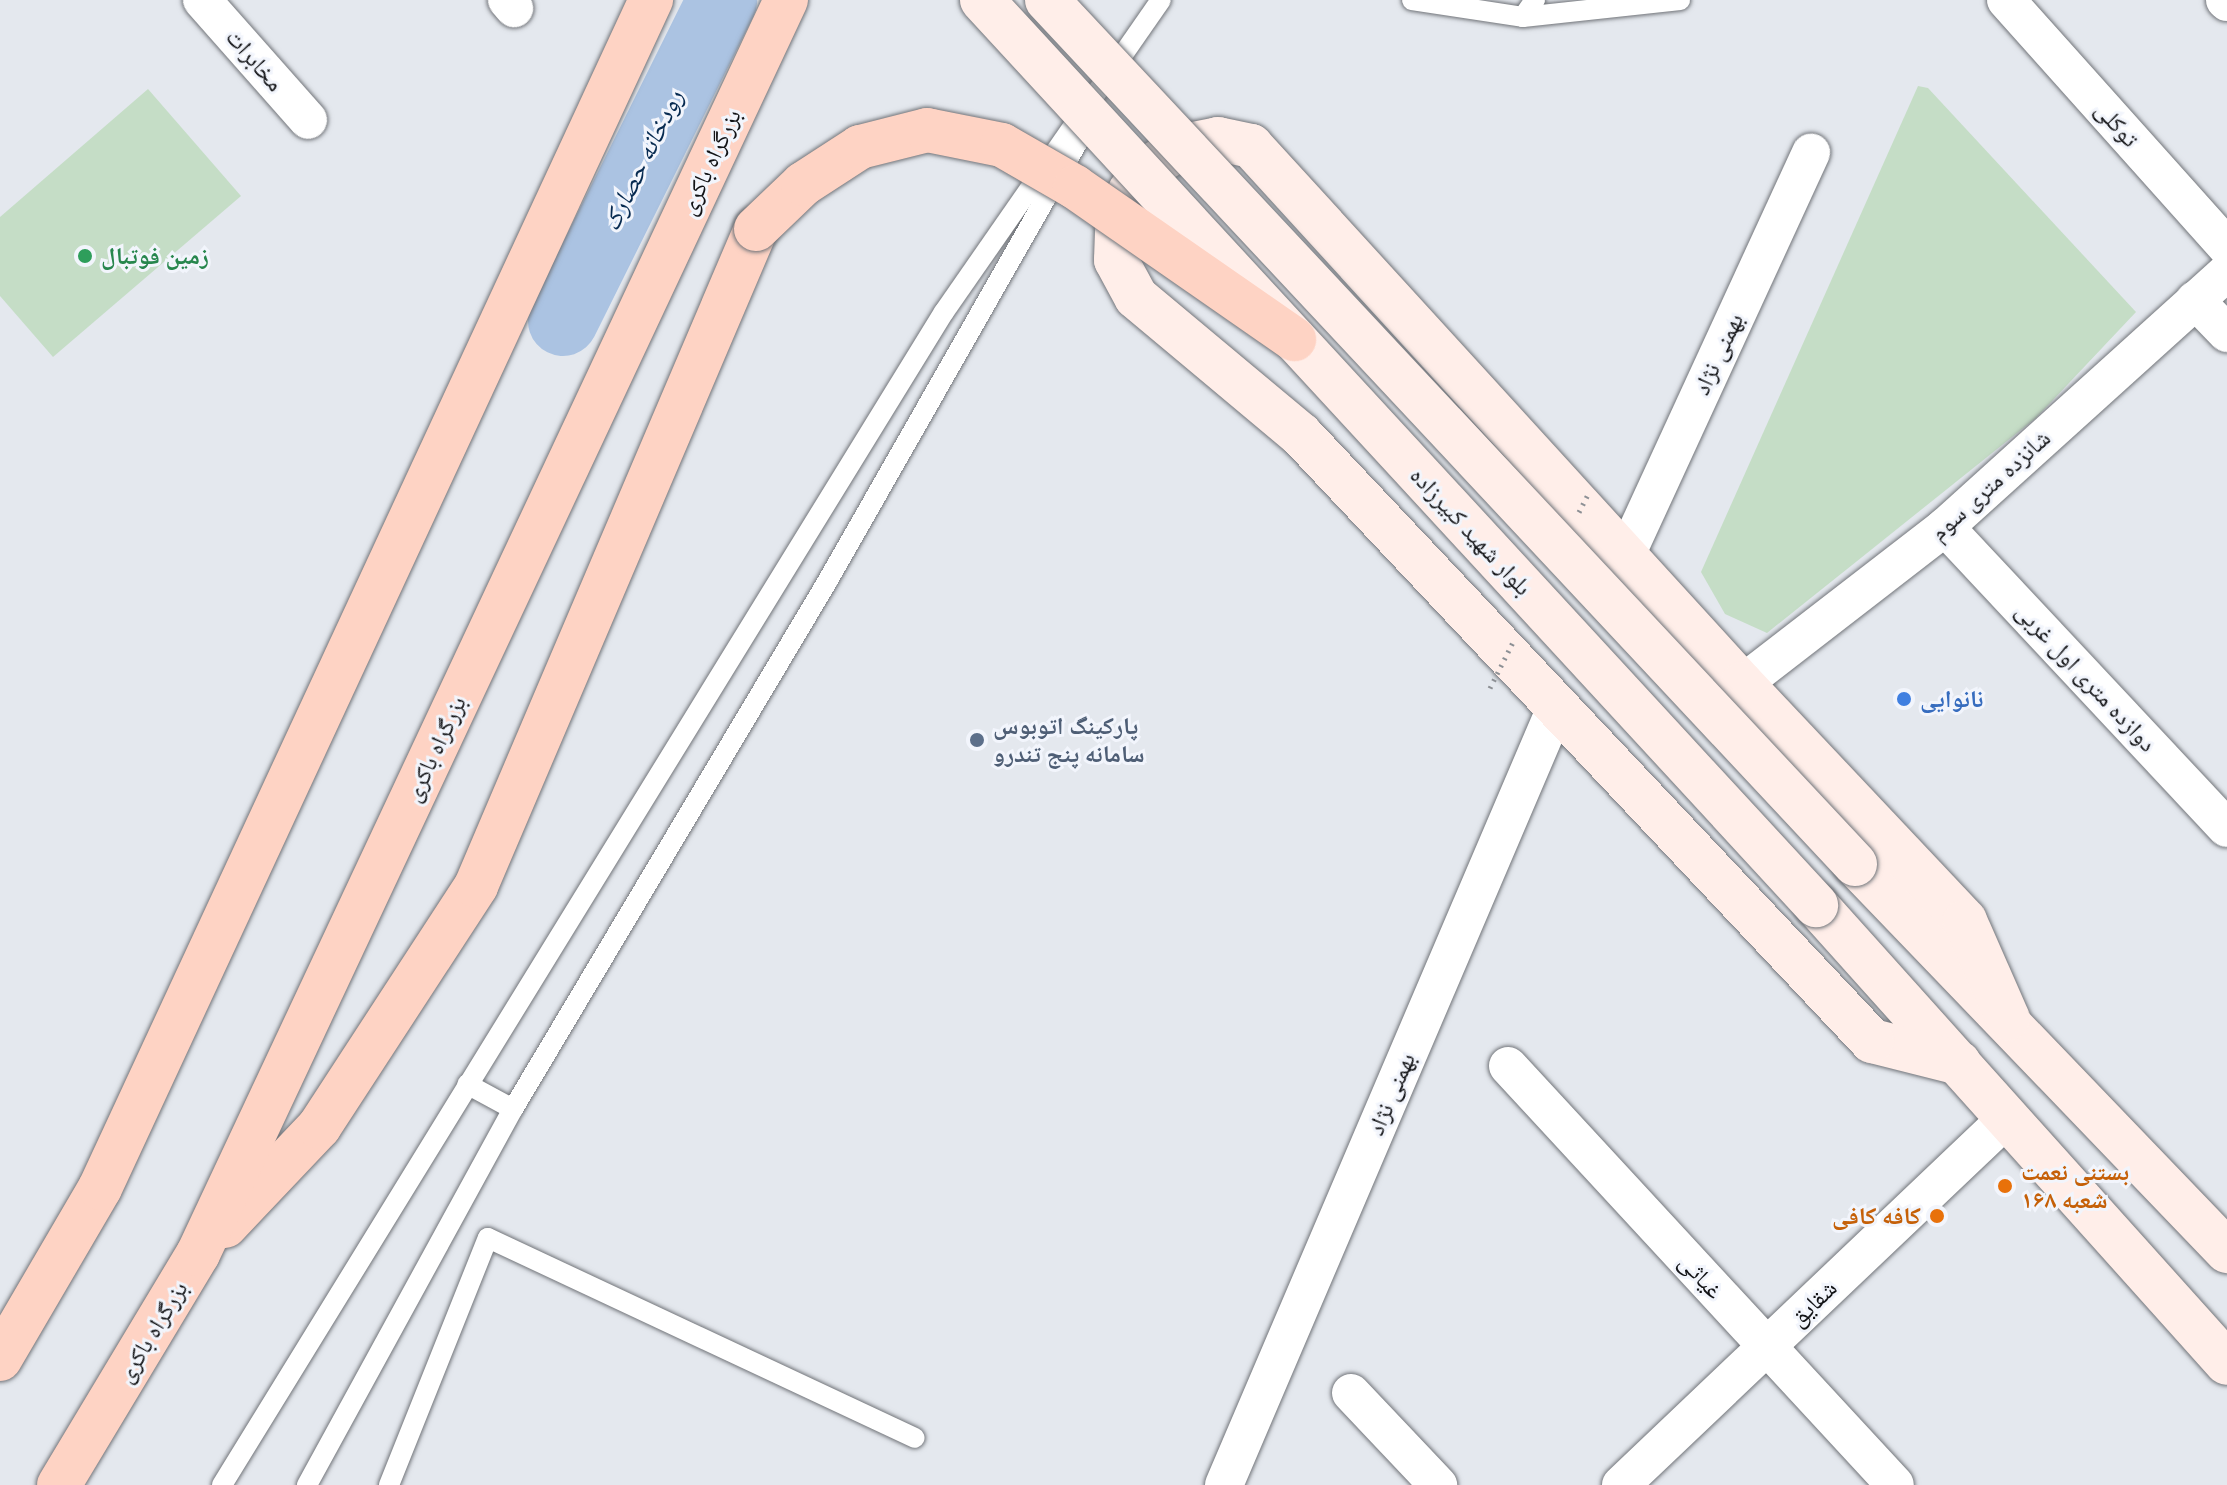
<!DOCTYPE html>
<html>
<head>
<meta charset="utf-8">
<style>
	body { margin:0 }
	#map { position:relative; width:2227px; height:1485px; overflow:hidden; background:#e4e8ee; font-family:Merriweather,"Noto Naskh Arabic",serif }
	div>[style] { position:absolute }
	.green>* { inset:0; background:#c5ddc6 }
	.river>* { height:70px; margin:-35px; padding:0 35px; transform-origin:35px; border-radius:35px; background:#abc3e2 }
	.roads { filter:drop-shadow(0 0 2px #717479) drop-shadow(0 0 2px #717479) }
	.service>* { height:20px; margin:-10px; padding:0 10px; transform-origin:10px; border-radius:10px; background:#fff }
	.minor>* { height:38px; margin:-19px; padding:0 19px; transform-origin:19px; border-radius:19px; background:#fff }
	.secondary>* { height:44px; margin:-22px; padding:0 22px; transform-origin:22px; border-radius:22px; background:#ffeee9 }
	.trunk>* { height:44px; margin:-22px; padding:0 22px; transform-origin:22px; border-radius:22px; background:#fed3c4 }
	.path-bridge>* { height:5px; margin-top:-2.5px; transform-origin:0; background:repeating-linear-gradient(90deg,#8c8f94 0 2px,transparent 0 8px) }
	.bridges { filter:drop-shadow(0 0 2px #717479) drop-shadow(0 0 2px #717479) }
	.secondary-bridge>* { height:44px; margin:-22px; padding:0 22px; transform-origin:22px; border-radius:22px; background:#ffeee9 }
	.trunk-bridge>* { height:44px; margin:-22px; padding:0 22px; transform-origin:22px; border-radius:22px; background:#fed3c4 }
	.dots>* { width:22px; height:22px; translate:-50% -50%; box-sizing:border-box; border:4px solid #f2f5fc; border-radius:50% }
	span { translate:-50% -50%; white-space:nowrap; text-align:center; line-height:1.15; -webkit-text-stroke:6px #f2f5fc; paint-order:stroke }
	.street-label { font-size:24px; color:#121316 }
	.leisure-label { font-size:24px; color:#27864d; font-weight:700 }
	.left { translate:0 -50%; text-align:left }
	.shop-label { font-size:24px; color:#366cbe; font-weight:700 }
	.service-label { font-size:24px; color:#4e5e75; font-weight:700 }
	.food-label { font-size:24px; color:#c56008; font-weight:700 }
	.right { translate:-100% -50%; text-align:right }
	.water-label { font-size:26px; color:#062a50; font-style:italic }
</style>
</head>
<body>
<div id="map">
	<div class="green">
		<i style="clip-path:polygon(1918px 86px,1928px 88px,2136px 312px,2036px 418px,1767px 633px,1725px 614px,1701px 572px)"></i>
		<i style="clip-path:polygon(148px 89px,241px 196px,53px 357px,0 296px,0 217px)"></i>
	</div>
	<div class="river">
		<i style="left:563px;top:321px;width:358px;rotate:-63.6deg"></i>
	</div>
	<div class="roads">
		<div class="service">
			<i style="left:1412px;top:0;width:112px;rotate:8.7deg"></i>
			<i style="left:1523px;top:17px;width:21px;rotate:-55deg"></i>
			<i style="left:1523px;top:17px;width:158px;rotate:-6.2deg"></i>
			<i style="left:513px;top:1109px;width:613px;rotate:-59.21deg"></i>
			<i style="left:827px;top:582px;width:527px;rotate:-60.32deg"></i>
			<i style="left:222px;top:1485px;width:1377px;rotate:-58.39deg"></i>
			<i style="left:944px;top:312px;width:380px;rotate:-55.2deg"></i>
			<i style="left:307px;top:1485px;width:429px;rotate:-61.3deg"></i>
			<i style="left:513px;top:1109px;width:52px;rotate:-151.5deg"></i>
			<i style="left:389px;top:1485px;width:266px;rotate:-68.2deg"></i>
			<i style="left:488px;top:1238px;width:471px;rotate:25.1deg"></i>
		</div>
		<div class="minor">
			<i style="left:202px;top:0;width:160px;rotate:48.5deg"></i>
			<i style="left:507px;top:0;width:11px;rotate:49deg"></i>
			<i style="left:2006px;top:0;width:331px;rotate:48.2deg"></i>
			<i style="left:2225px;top:0;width:3px;rotate:45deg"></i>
			<i style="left:2195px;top:300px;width:46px;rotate:45.9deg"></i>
			<i style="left:1945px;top:527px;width:412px;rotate:46.9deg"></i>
			<i style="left:1626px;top:555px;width:443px;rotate:-65.3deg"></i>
			<i style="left:1742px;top:684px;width:257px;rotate:-37.7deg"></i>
			<i style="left:1945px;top:527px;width:380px;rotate:-42.1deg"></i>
			<i style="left:1508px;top:1066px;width:570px;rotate:47.27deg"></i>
			<i style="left:1351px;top:1393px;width:127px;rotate:46.6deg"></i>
			<i style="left:1224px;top:1485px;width:850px;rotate:-66.87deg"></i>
			<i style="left:1621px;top:1485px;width:530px;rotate:-43.55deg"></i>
		</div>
		<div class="secondary">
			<i style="left:1855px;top:864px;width:537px;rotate:46.13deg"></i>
			<i style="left:1816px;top:905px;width:615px;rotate:48.1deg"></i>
			<i style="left:1959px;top:1063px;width:90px;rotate:-165.8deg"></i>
			<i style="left:1872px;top:1041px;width:833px;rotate:-133.3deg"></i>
			<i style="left:1301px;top:435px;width:215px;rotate:-140.1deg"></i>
			<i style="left:1136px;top:297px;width:42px;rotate:-118.4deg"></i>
			<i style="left:1116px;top:260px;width:36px;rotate:-88deg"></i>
			<i style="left:1117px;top:224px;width:35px;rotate:-68deg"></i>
			<i style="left:1130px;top:191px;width:35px;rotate:-49deg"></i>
			<i style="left:1153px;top:165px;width:36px;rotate:-32deg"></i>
			<i style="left:1183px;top:146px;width:36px;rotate:-11deg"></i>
			<i style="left:1218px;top:139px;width:34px;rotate:12deg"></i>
			<i style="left:1251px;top:146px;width:728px;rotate:47.62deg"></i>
			<i style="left:1742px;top:684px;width:325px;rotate:46.7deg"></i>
			<i style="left:1965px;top:921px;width:107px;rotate:66.3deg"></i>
		</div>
		<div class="trunk">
			<i style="left:225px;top:1226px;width:137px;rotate:-46.5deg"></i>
			<i style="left:319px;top:1127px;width:288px;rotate:-56.9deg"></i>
			<i style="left:476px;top:886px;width:714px;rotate:-66.92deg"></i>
			<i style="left:0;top:1359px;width:198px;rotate:-59.7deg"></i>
			<i style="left:100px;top:1188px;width:1310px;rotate:-65.12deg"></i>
			<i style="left:59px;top:1485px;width:270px;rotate:-59deg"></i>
			<i style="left:198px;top:1254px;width:1385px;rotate:-64.88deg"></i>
		</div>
	</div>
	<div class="path-bridge">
		<i style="left:1579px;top:512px;width:20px;rotate:-63deg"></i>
		<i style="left:1490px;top:688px;width:56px;rotate:-63.4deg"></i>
	</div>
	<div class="bridges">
		<div class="secondary-bridge">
			<i style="left:982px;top:0;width:1231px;rotate:47.34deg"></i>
			<i style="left:1047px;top:0;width:1183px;rotate:46.92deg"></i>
		</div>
		<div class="trunk-bridge">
			<i style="left:756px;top:229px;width:65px;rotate:-43.8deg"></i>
			<i style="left:803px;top:184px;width:68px;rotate:-33deg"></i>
			<i style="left:860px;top:147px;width:69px;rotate:-14.2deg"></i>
			<i style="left:927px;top:130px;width:76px;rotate:11.3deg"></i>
			<i style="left:1002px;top:145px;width:84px;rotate:29.9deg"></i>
			<i style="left:1075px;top:187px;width:267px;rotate:34.8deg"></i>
		</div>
	</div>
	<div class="dots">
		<i style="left:85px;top:256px;background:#2e9e5b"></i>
		<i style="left:1904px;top:699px;background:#3f7fe0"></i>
		<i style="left:977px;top:740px;background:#5c6f8a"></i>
		<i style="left:2005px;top:1186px;background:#e8710a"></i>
		<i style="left:1937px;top:1216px;background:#e8710a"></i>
	</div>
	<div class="street-label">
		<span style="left:255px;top:60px;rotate:49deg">مخابرات</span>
		<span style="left:2117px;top:124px;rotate:48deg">توکلی</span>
		<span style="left:710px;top:162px;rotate:-65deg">بزرگراه باکری</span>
		<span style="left:1718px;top:354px;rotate:-65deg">بهمنی نژاد</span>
		<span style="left:1990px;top:485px;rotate:-42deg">شانزده متری سوم</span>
		<span style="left:1471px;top:531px;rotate:47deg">بلوار شهید کبیرزاده</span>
		<span style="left:2086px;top:677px;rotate:47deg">دوازده متری اول غربی</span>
		<span style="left:435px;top:749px;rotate:-65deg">بزرگراه باکری</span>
		<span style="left:1391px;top:1094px;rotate:-67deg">بهمنی نژاد</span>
		<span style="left:1701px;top:1276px;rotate:47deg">غیاثی</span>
		<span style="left:1813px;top:1303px;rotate:-44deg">شقایق</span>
		<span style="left:152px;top:1332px;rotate:-59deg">بزرگراه باکری</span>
	</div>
	<div class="leisure-label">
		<span class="left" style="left:101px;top:256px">زمین فوتبال</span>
	</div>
	<div class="shop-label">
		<span class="left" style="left:1920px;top:699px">نانوایی</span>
	</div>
	<div class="service-label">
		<span class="left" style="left:993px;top:740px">پارکینگ اتوبوس<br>سامانه پنج تندرو</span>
	</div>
	<div class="food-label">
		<span class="left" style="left:2021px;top:1186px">بستنی نعمت<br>شعبه ۱۶۸</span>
		<span class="right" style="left:1921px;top:1216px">کافه کافی</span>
	</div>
	<div class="water-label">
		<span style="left:642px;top:160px;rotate:-64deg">رودخانه حصارک</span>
	</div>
</div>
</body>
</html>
